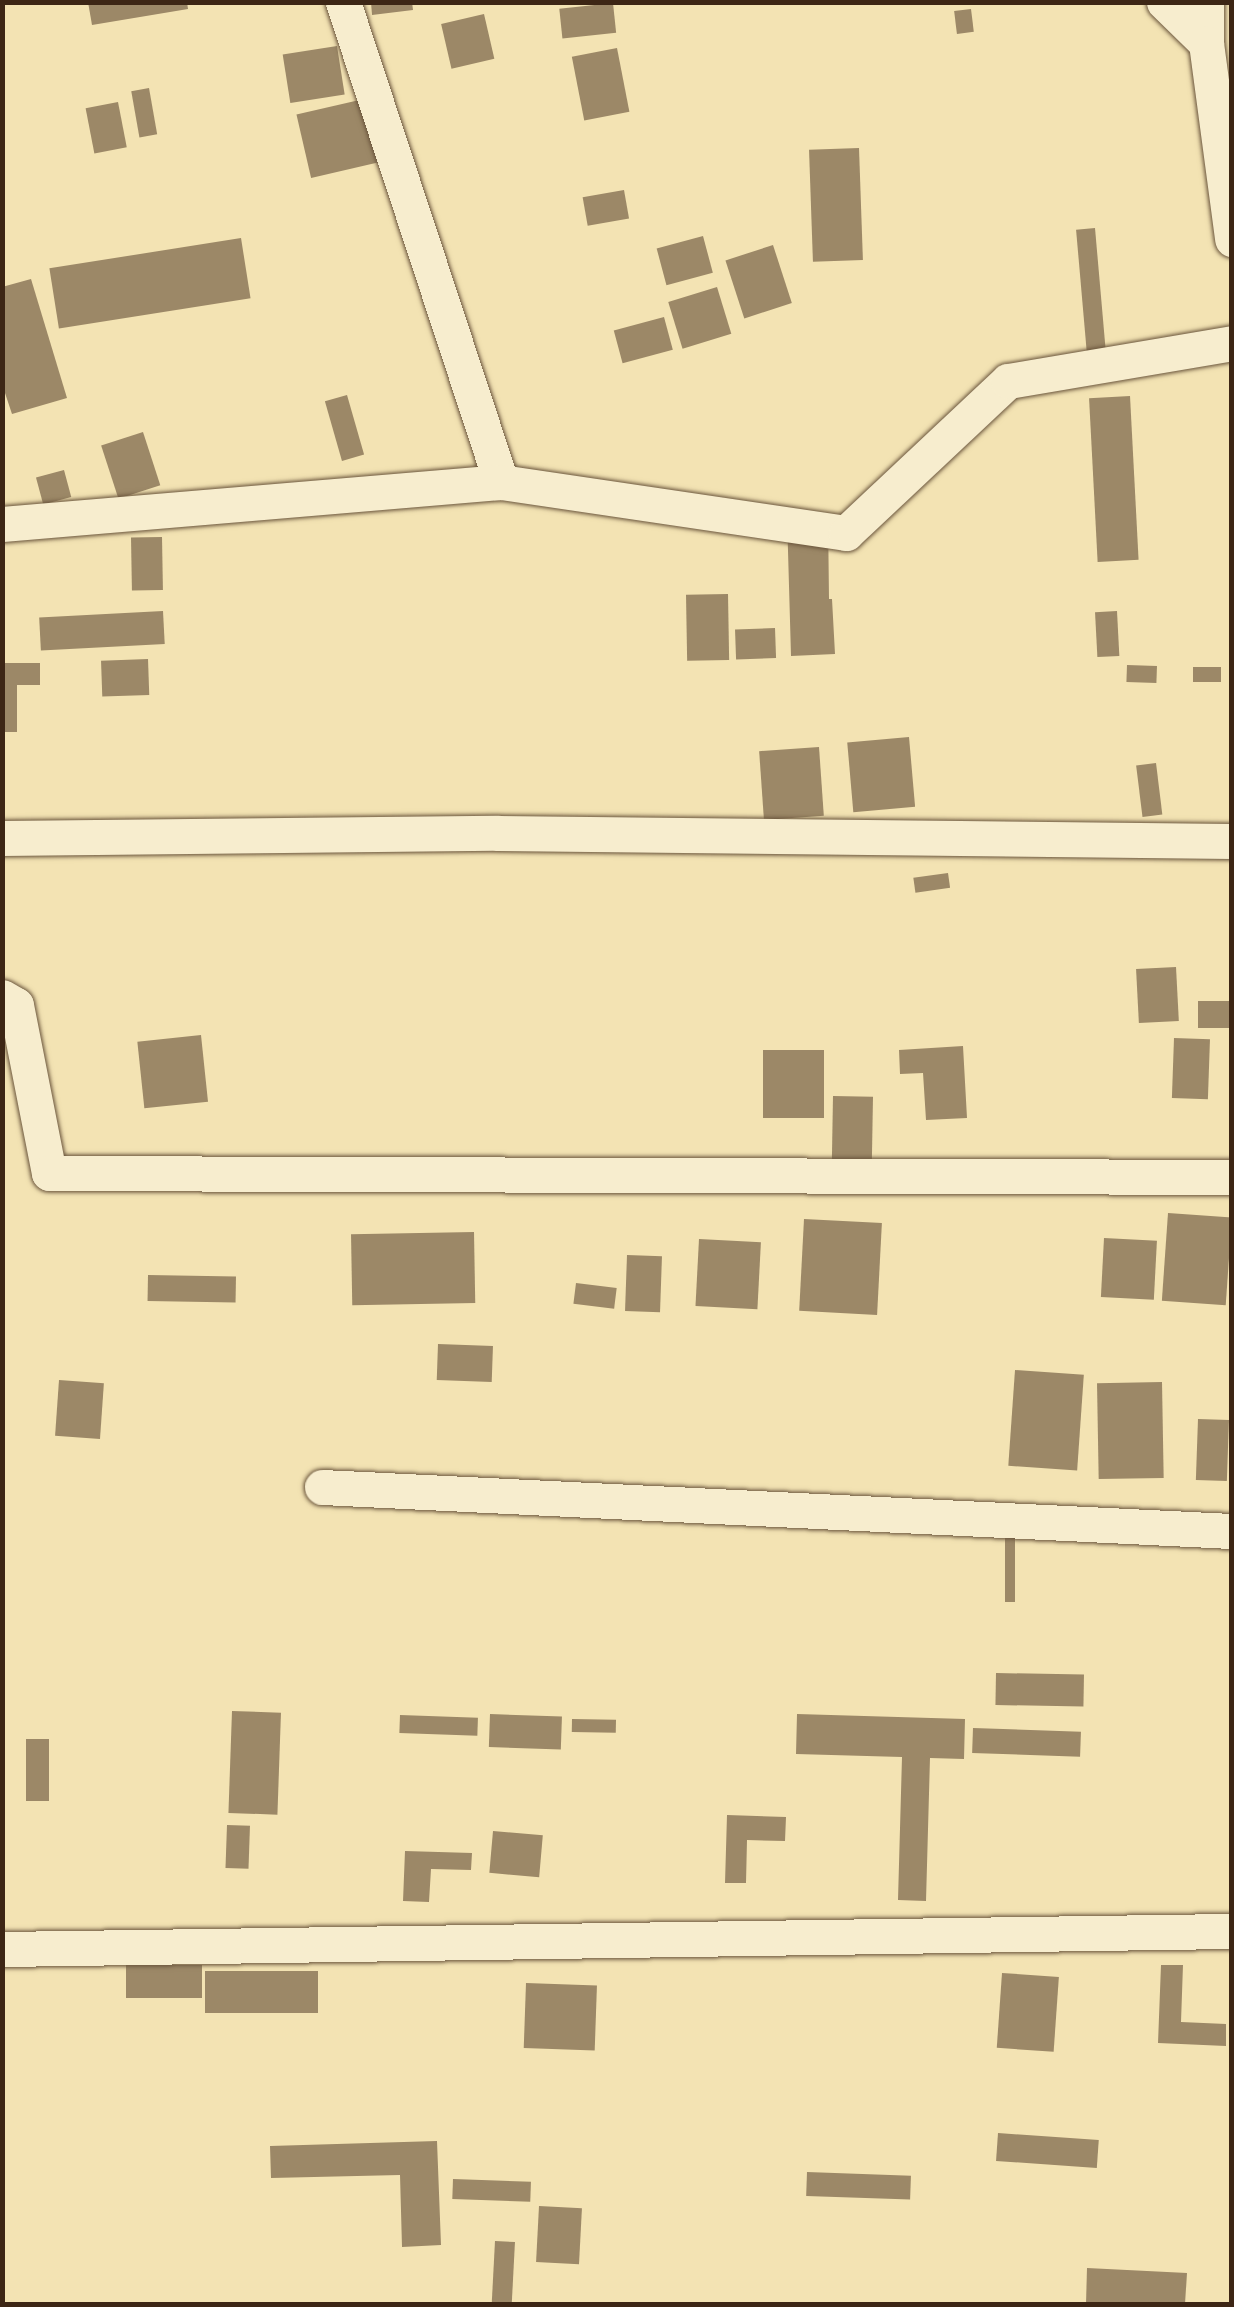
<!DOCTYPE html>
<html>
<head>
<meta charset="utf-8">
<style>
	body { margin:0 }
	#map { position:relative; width:1234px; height:2307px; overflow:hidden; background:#f3e3b3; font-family:"IM FELL French Canon",serif }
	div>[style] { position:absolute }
	.building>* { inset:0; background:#9c8867; transform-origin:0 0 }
	.roads { filter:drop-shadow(0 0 2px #6a553c) drop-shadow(0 0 2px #6a553c) }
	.minor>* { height:35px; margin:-17.5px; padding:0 17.5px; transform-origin:17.5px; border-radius:17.5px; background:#f7edce }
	span { translate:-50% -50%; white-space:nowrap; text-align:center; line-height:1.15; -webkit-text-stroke:8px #f7edce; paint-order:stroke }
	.frame { position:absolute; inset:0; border:5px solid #3d2615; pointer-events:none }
</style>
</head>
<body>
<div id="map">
	<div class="building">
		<i style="clip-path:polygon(88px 2px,187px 2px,188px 9px,92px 25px)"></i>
		<i style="clip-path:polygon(371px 2px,412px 2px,413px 10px,372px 15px)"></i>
		<i style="left:613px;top:3px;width:30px;height:54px;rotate:84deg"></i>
		<i style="left:971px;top:9px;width:23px;height:17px;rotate:83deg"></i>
		<i style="left:484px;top:14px;width:46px;height:44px;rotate:77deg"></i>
		<i style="left:337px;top:46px;width:49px;height:55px;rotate:81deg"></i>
		<i style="left:617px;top:48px;width:65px;height:46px;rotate:79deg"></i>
		<i style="left:149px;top:88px;width:47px;height:18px;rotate:80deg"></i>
		<i style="left:390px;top:93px;width:65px;height:96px;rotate:77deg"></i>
		<i style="left:118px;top:102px;width:46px;height:33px;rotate:79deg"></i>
		<i style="left:859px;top:148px;width:112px;height:50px;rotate:88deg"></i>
		<i style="left:624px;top:190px;width:29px;height:42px;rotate:80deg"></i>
		<i style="left:1095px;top:228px;width:123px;height:19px;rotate:85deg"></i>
		<i style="left:703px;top:236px;width:38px;height:48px;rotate:75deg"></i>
		<i style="left:241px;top:238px;width:61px;height:194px;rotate:81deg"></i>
		<i style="left:773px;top:245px;width:61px;height:50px;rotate:72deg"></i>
		<i style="clip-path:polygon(31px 279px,67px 398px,12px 414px,2px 384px,2px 287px)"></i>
		<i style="left:717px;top:287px;width:49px;height:51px;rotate:73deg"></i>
		<i style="left:664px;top:317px;width:34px;height:52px;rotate:75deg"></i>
		<i style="left:347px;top:395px;width:62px;height:23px;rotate:74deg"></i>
		<i style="left:1130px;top:396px;width:164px;height:41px;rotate:87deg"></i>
		<i style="left:143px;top:432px;width:56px;height:44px;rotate:72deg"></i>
		<i style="left:64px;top:470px;width:28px;height:29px;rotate:75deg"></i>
		<i style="clip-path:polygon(787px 516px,828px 516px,829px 599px,832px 599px,835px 654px,791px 656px)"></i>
		<i style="left:162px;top:537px;width:53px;height:31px;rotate:89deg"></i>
		<i style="left:728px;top:594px;width:66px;height:42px;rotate:89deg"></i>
		<i style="left:163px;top:611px;width:33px;height:124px;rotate:87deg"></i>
		<i style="left:1117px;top:611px;width:45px;height:22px;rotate:87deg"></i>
		<i style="left:775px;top:628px;width:30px;height:40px;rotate:88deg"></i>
		<i style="left:148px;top:659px;width:36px;height:47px;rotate:88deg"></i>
		<i style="clip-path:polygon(2px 663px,40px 663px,40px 685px,17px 685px,17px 732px,2px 732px)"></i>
		<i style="left:1127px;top:665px;width:30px;height:17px;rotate:2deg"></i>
		<i style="left:1221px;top:667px;width:15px;height:28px;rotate:90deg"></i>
		<i style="left:909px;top:737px;width:70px;height:62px;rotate:85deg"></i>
		<i style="left:819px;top:747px;width:69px;height:60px;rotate:86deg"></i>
		<i style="left:1156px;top:763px;width:52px;height:20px;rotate:83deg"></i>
		<i style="left:948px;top:873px;width:15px;height:35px;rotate:82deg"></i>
		<i style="left:1176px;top:967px;width:54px;height:40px;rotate:87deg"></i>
		<i style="left:1232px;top:1001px;width:27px;height:34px;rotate:90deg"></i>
		<i style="left:201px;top:1035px;width:67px;height:64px;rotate:84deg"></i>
		<i style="left:1174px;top:1038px;width:36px;height:60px;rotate:2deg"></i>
		<i style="clip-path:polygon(963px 1046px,967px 1118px,926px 1120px,923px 1073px,900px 1074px,899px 1050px)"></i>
		<i style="left:824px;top:1050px;width:68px;height:61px;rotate:90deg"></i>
		<i style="left:833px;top:1096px;width:40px;height:64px;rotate:1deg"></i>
		<i style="left:1168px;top:1213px;width:64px;height:88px;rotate:4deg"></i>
		<i style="left:804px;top:1219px;width:78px;height:92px;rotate:3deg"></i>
		<i style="left:474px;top:1232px;width:71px;height:123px;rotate:89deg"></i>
		<i style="left:1104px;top:1238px;width:53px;height:59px;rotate:3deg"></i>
		<i style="left:699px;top:1239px;width:62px;height:67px;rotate:3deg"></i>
		<i style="left:627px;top:1255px;width:35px;height:56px;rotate:2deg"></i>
		<i style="left:148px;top:1275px;width:88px;height:26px;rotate:1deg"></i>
		<i style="left:576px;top:1283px;width:41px;height:21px;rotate:7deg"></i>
		<i style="left:438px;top:1344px;width:55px;height:36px;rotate:2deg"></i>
		<i style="left:1015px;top:1370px;width:69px;height:96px;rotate:4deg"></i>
		<i style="left:59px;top:1380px;width:45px;height:56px;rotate:4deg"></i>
		<i style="left:1162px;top:1382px;width:96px;height:65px;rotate:89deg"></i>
		<i style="left:1198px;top:1419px;width:31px;height:61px;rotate:2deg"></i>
		<i style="left:1005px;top:1537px;width:10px;height:65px"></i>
		<i style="left:996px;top:1673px;width:88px;height:32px;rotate:1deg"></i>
		<i style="left:232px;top:1711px;width:49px;height:102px;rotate:2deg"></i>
		<i style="left:490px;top:1714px;width:72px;height:33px;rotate:2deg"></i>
		<i style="clip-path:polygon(797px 1714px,965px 1719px,964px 1759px,930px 1758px,926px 1901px,898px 1900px,902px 1757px,796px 1754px)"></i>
		<i style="left:400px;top:1715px;width:78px;height:18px;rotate:2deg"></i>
		<i style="left:572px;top:1719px;width:44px;height:13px;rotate:1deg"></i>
		<i style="left:973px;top:1728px;width:108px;height:25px;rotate:2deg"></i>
		<i style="left:26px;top:1739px;width:23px;height:62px"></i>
		<i style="clip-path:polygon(727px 1815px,786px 1817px,785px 1841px,747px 1840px,746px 1883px,725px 1883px)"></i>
		<i style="left:227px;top:1825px;width:23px;height:43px;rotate:2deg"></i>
		<i style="left:493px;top:1831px;width:50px;height:42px;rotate:5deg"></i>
		<i style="clip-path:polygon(405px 1851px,472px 1853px,471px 1870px,431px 1869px,429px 1902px,403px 1901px)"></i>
		<i style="left:126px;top:1965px;width:76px;height:33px"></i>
		<i style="clip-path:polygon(1161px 1965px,1183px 1965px,1181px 2022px,1226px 2024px,1226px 2046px,1158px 2043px)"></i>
		<i style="left:205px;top:1971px;width:113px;height:42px"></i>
		<i style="left:1002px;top:1973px;width:57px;height:75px;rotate:4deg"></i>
		<i style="left:526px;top:1983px;width:71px;height:65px;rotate:2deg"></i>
		<i style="left:998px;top:2133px;width:101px;height:28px;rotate:4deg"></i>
		<i style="clip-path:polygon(437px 2141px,441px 2245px,402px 2247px,400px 2175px,271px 2178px,270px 2146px)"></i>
		<i style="left:807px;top:2172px;width:104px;height:24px;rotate:2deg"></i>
		<i style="left:453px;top:2179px;width:78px;height:20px;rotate:2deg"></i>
		<i style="left:539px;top:2206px;width:43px;height:56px;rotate:3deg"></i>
		<i style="left:495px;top:2241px;width:20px;height:63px;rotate:3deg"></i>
		<i style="clip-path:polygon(1087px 2268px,1187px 2273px,1185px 2304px,1086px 2304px)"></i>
	</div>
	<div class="roads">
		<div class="minor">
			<i style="left:343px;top:2px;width:505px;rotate:71.78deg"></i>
			<i style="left:501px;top:482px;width:349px;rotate:8.4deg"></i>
			<i style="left:846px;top:533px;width:222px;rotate:-43.2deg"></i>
			<i style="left:1008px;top:381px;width:227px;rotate:-9.6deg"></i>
			<i style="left:1164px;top:2px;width:59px;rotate:44.3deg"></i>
			<i style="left:1206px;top:2px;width:41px;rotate:90deg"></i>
			<i style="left:1206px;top:43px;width:198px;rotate:82.4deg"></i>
			<i style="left:2px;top:524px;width:501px;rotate:-4.81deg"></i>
			<i style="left:2px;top:838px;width:496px;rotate:-0.6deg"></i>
			<i style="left:498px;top:833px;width:734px;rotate:0.62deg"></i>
			<i style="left:2px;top:997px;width:16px;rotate:30deg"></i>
			<i style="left:16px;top:1005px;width:171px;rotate:78.9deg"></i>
			<i style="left:49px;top:1173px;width:1183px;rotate:0.19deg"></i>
			<i style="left:322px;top:1487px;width:911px;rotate:2.77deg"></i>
			<i style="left:2px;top:1949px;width:1230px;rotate:-0.84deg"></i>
		</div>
	</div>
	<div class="frame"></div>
</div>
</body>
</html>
